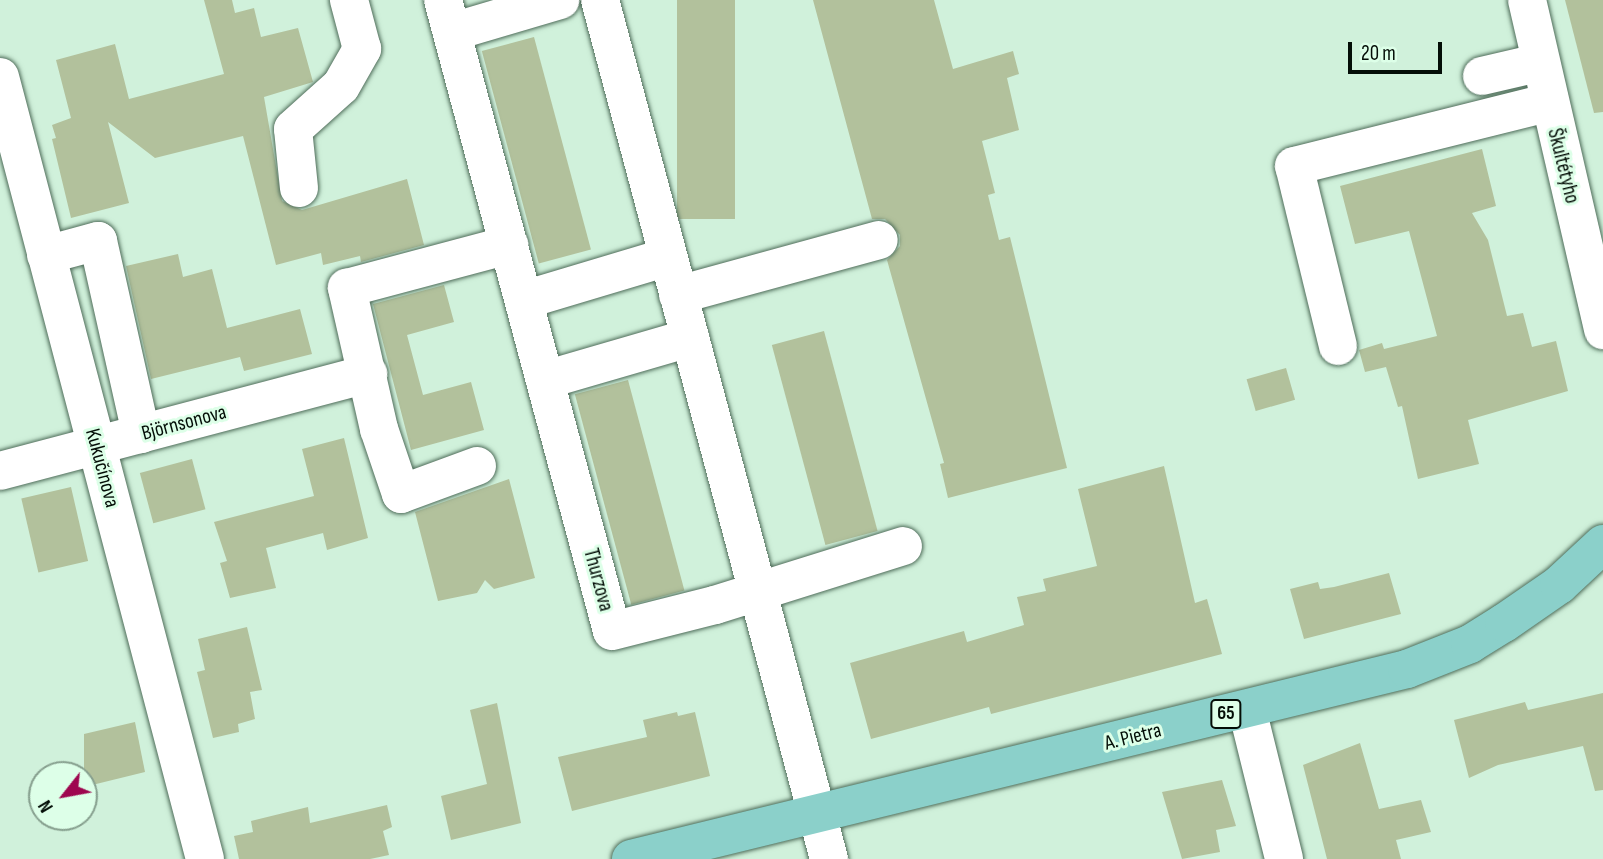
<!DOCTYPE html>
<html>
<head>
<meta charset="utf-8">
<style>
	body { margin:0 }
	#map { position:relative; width:1603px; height:859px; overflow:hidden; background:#d0f1db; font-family:"Sofia Sans Condensed",sans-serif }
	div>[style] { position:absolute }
	.building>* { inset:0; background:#b2c19c; transform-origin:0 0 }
	.roads { filter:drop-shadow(0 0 2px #4f6d5a) drop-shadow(0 0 2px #4f6d5a) }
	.minor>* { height:38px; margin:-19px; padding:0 19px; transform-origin:19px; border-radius:19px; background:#fff }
	.major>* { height:38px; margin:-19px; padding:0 19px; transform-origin:19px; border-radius:19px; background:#8bd0ca }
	span { translate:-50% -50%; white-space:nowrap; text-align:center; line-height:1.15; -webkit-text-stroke:6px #ddffe8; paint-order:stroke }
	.shield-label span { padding:2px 5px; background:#ddffe8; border:2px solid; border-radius:5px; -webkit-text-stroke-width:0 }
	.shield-label { font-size:19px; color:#040e07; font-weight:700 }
	.street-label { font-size:21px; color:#040e07 }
	.north { position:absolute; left:28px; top:761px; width:70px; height:70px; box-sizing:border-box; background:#ddffe8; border:2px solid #869f8e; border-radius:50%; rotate:239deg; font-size:19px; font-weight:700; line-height:28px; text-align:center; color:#040e07 }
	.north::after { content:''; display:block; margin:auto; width:24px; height:32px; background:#9e064f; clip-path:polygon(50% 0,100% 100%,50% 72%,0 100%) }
	.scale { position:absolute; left:1348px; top:42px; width:94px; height:32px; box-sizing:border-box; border:4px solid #040e07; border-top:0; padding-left:9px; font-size:21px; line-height:24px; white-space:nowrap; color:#040e07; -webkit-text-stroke:5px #ddffe8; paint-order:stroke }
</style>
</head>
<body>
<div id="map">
	<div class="building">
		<i style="clip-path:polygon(204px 0,232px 0,235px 13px,254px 8px,261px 37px,298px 28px,313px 82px,264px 97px,282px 201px,302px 210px,407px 179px,424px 245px,361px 262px,360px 256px,323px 265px,321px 253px,276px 265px,243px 136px,155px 158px,108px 122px,129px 203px,71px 218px,52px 139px,56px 138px,52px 125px,71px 118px,56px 60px,115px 44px,129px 99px,224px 74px)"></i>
		<i style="left:677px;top:0;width:58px;height:219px"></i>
		<i style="clip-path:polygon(813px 0,934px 0,953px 69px,1013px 51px,1019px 74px,1007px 78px,1019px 130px,982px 141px,995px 193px,988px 195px,999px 240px,1010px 237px,1067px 468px,948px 498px,940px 464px,944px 463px,887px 260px,900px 246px,900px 235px,885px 219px,872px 219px)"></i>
		<i style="clip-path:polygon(1565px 0,1603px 0,1603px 112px,1594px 113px)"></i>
		<i style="left:534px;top:37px;width:220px;height:54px;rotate:75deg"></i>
		<i style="clip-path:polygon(1482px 149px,1496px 206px,1472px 213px,1488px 240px,1507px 316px,1523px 313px,1532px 347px,1556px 341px,1568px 391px,1468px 420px,1479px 464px,1418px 479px,1402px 406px,1398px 407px,1386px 367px,1365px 372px,1359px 350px,1382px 343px,1384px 349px,1437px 336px,1409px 231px,1355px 244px,1340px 186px)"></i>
		<i style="clip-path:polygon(178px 254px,183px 277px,212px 269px,227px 328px,300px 309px,312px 354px,244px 371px,240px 357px,151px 379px,126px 266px)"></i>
		<i style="clip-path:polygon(444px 285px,454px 322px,407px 335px,423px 395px,471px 382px,484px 430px,411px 450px,373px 304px)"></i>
		<i style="left:824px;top:331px;width:207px;height:54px;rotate:75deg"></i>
		<i style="left:1286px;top:368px;width:33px;height:41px;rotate:74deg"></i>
		<i style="left:628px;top:380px;width:218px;height:55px;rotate:75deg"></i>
		<i style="clip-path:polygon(344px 438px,368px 538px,327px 550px,323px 533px,266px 548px,276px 588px,230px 598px,220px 563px,227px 561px,214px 522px,314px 496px,302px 449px)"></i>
		<i style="left:192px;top:459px;width:52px;height:54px;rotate:75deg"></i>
		<i style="clip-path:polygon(1164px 466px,1195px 603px,1207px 599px,1222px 654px,991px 714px,989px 707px,871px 739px,850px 663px,964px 631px,967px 642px,1024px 625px,1017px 597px,1046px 591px,1043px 579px,1097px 566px,1078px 489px)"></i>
		<i style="clip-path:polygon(509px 479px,535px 578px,494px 589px,485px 580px,477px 593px,438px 601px,415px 512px)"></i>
		<i style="left:71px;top:487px;width:76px;height:51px;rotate:77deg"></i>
		<i style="clip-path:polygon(1389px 573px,1401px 614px,1304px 639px,1290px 589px,1318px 582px,1320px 589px,1334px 587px)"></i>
		<i style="clip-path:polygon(247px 627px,262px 690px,250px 692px,255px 719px,238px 724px,239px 732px,213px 738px,197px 672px,205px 670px,198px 639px)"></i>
		<i style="clip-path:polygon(1603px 693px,1603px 790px,1595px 791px,1583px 746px,1498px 765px,1469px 778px,1454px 720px,1525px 702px,1528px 710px)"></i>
		<i style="clip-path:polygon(497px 703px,521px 823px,451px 840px,441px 796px,487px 784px,470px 710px)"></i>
		<i style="clip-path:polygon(677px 712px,678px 716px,695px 712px,710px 776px,572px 811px,558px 757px,647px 737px,643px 720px)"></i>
		<i style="clip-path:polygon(135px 722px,145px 772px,84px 787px,84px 734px)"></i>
		<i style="clip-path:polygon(1360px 743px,1379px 809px,1421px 800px,1431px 832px,1396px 840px,1401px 859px,1327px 859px,1303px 765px)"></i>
		<i style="clip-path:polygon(1222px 780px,1236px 826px,1216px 830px,1220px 852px,1182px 859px,1162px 792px)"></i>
		<i style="clip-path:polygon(387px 805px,392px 827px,383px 831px,389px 855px,370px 859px,239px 859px,234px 836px,253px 832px,251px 821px,308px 807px,310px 823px)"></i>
	</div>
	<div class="roads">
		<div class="minor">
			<i style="left:443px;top:0;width:653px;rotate:75.01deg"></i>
			<i style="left:612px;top:631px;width:106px;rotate:-14.2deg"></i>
			<i style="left:715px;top:605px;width:197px;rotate:-17.4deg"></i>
			<i style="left:600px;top:0;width:889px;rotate:75.07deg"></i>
			<i style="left:1527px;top:0;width:339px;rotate:77deg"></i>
			<i style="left:452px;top:32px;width:113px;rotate:-16.5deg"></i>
			<i style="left:1482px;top:76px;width:57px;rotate:-13.1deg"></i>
			<i style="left:0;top:77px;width:808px;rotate:75.31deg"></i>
			<i style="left:299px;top:188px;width:59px;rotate:-95.8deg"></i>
			<i style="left:293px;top:129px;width:64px;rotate:-41.9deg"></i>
			<i style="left:341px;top:86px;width:43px;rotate:-60.4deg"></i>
			<i style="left:362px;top:49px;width:51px;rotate:-104.9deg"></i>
			<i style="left:46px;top:255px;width:54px;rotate:-15.1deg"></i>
			<i style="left:98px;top:241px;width:198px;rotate:77.4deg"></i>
			<i style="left:678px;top:295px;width:208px;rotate:-15.3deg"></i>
			<i style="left:524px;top:300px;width:149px;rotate:-16.7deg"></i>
			<i style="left:1338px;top:346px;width:185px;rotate:-103.7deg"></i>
			<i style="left:1294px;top:166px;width:261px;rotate:-14deg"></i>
			<i style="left:545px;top:380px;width:151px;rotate:-16.2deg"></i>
			<i style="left:477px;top:466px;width:81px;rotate:159.8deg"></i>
			<i style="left:401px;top:494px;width:69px;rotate:-108.7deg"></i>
			<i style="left:379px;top:429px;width:145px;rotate:-102.8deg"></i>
			<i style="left:347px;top:288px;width:168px;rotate:-14.9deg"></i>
			<i style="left:0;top:471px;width:381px;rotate:-14.8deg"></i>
			<i style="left:1247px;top:709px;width:154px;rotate:76.1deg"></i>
		</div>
		<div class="major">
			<i style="left:631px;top:859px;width:799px;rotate:-13.76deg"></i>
			<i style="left:1407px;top:669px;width:68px;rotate:-21.6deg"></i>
			<i style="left:1470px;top:644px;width:40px;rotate:-32deg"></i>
			<i style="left:1504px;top:623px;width:67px;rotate:-34.6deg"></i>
			<i style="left:1559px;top:585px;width:60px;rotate:-43deg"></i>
		</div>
	</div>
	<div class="shield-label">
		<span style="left:1226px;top:714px">65</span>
	</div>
	<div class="street-label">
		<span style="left:1563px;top:166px;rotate:76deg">Škultétyho</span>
		<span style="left:184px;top:423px;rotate:-15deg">Björnsonova</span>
		<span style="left:102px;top:468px;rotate:75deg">Kukučínova</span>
		<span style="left:598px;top:580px;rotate:75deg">Thurzova</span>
		<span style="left:1133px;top:737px;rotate:-14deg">A. Pietra</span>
	</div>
	<div class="north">N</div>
	<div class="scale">20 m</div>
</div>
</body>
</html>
